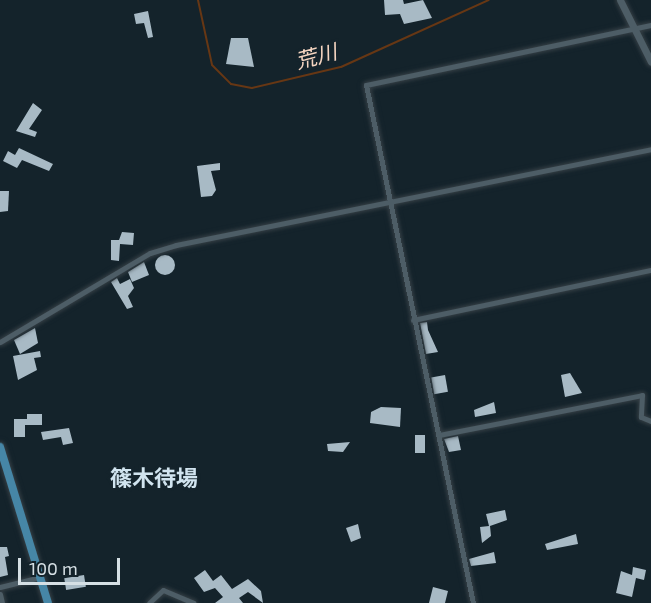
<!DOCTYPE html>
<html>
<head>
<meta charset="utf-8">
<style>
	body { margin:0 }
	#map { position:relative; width:651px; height:603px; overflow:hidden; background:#14232b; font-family:"Exo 2","Noto Sans JP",sans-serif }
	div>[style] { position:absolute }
	.stream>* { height:2px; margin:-1px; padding:0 1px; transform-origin:1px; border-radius:1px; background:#673714 }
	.building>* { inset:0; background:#a8bac5; transform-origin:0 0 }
	.round { border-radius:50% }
	.roads { filter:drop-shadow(0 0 2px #353f45) drop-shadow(0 0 2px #353f45) }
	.minor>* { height:5px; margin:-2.5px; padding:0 2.5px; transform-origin:2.5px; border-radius:2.5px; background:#4d5d66 }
	.tertiary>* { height:7px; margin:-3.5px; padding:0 3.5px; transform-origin:3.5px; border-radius:3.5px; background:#4d5d66 }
	.primary>* { height:8px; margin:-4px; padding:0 4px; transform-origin:4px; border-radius:4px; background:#4686a6 }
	span { translate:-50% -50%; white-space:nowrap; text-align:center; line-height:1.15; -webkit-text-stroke:6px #14232b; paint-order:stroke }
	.water-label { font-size:21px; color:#f4d4c0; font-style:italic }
	.quarter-label { font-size:22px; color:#d1e4ef; font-weight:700 }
	.scale { position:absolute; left:18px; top:558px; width:102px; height:27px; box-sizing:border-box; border:3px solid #d5dfe4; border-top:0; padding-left:8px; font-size:18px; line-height:21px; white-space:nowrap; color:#d5dfe4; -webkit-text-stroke:4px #14232b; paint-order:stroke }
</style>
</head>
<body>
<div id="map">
	<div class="stream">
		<i style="left:198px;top:0;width:66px;rotate:77.8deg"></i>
		<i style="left:212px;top:65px;width:27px;rotate:45deg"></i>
		<i style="left:231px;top:84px;width:21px;rotate:11deg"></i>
		<i style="left:252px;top:88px;width:91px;rotate:-13.3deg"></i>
		<i style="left:341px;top:67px;width:162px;rotate:-24.4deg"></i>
	</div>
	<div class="building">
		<i style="clip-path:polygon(384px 0,403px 0,404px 4px,423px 0,432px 18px,404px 24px,400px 14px,385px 15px)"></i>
		<i style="clip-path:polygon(148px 11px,153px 37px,148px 38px,144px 23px,136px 24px,134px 14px)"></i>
		<i style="clip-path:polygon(231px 38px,248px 38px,254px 67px,226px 64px)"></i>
		<i style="clip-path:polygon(33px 103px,42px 110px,29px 129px,37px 132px,35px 137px,16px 131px)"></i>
		<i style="clip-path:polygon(19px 148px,53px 164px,49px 171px,22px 160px,17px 168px,3px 161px,8px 151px,15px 155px)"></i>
		<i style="clip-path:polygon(220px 163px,220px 170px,211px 171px,216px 190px,212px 196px,201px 197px,197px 166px)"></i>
		<i style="clip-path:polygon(0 191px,9px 191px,8px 211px,0 212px)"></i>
		<i style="clip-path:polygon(122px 232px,134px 233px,133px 245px,120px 244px,119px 261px,111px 260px,111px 240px,119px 240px)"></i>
		<i class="round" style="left:155px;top:255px;width:20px;height:20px"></i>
		<i style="clip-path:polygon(144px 262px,149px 275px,132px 282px,128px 272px)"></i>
		<i style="clip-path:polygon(117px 278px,120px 284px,130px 279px,134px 288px,128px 296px,133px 307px,127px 309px,111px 282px)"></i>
		<i style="clip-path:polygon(427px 322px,428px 330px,438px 352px,426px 354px,420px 323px)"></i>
		<i style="clip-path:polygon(35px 328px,38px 343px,20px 354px,14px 340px)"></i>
		<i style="clip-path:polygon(40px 351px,41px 357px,34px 358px,37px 370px,18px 380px,13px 356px)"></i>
		<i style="clip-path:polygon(570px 373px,582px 393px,565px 397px,561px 375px)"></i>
		<i style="left:445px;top:375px;width:17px;height:14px;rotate:80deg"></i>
		<i style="clip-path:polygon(494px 402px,496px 413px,475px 417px,474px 410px)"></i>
		<i style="clip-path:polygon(381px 407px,401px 408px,400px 427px,370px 423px,371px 412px)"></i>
		<i style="clip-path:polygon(27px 414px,42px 414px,42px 425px,25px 425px,25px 437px,14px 437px,14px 419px,27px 419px)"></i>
		<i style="clip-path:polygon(69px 428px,73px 443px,63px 445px,61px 437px,43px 440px,41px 432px)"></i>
		<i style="left:415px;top:435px;width:10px;height:18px"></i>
		<i style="clip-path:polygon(458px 436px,461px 450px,449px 452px,444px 439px)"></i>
		<i style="clip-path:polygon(350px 442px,343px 452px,328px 451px,327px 444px)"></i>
		<i style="clip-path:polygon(505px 510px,507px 520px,490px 526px,491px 536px,482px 543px,480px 527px,489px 526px,486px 514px)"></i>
		<i style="clip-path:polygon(358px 524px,361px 538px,351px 542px,346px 528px)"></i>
		<i style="clip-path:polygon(576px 534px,578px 544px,547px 550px,545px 544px)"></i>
		<i style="clip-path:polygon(0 547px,7px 547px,9px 556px,5px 557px,8px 575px,0 577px)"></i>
		<i style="clip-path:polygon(494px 552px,496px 563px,471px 566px,469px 559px)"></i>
		<i style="clip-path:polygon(633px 567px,646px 570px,644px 580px,636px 578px,632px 597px,616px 593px,621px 571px,632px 575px)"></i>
		<i style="clip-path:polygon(205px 570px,213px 581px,221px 575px,232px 589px,248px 579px,261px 591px,263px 603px,248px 592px,239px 598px,243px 603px,215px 603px,223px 597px,215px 588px,204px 592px,194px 578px)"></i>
		<i style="left:84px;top:575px;width:12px;height:20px;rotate:81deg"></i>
		<i style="clip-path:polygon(433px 587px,448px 591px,445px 603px,429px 603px)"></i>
	</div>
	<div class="roads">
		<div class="minor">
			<i style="left:413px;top:320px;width:243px;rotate:-11.9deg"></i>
			<i style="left:0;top:342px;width:174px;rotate:-30.7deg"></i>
			<i style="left:150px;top:253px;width:27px;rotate:-17deg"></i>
			<i style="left:176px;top:245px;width:485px;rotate:-11.4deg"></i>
			<i style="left:439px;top:435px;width:207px;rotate:-11.1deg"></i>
			<i style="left:642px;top:395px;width:22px;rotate:93deg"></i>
			<i style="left:641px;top:417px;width:11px;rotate:22deg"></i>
			<i style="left:0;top:587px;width:42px;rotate:-13.7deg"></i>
			<i style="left:0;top:594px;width:9px;rotate:77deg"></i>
			<i style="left:149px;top:603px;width:19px;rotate:-43deg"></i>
			<i style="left:163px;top:590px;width:33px;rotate:23deg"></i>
			<i style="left:473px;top:603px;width:529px;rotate:-101.67deg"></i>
			<i style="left:366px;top:85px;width:291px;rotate:-11.9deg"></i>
		</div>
		<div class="tertiary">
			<i style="left:620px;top:0;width:69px;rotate:63.4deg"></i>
		</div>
		<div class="primary">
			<i style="left:0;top:447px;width:163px;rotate:72.9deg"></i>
		</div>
	</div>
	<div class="water-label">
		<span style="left:316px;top:56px;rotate:-15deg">荒川</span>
	</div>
	<div class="quarter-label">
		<span style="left:154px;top:478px">篠木待場</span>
	</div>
	<div class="scale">100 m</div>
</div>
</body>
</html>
